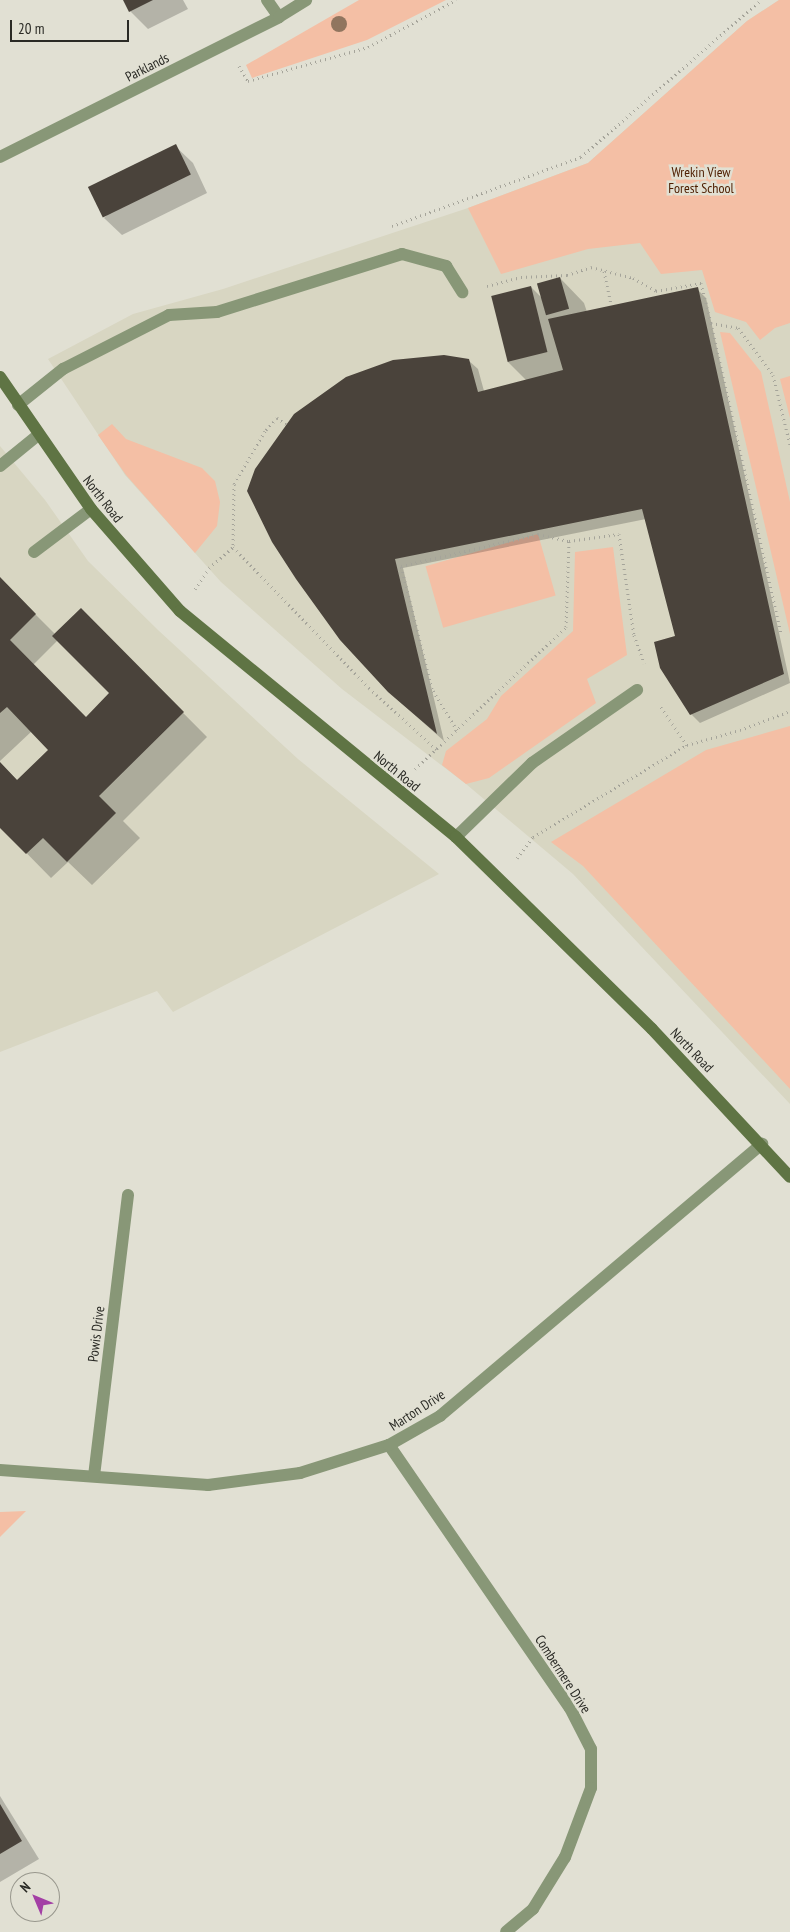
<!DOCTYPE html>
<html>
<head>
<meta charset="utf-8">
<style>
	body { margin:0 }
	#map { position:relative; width:790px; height:1932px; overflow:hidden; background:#e1e0d3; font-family:"PT Sans Narrow",sans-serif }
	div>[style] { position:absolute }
	.built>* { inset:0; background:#d8d6c2 }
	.green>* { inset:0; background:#f4bfa5; transform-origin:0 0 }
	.shadow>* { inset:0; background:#0003 }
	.building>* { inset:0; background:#4a433b; transform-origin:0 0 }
	.path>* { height:3px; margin-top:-1.5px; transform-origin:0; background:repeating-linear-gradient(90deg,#a5a49a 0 1px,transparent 0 5px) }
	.lane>* { height:12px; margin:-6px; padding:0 6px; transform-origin:6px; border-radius:6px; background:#889777 }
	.street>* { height:12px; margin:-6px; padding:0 6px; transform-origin:6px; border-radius:6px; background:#889777 }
	.secondary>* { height:12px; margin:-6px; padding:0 6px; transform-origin:6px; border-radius:6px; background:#5f7444 }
	.trees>* { width:16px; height:16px; margin:-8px; border-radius:50%; background:#90755f }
	span { translate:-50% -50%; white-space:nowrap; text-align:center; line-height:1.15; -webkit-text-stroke:5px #e1e0d3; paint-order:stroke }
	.street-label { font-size:14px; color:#2a2a25 }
	.park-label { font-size:14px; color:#4e1e00 }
	.north { position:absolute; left:10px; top:1872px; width:50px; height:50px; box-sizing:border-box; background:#e1e0d3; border:1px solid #98978d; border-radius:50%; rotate:315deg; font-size:14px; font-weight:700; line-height:20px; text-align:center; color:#2a2a25 }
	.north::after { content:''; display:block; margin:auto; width:18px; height:22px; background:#a33fa5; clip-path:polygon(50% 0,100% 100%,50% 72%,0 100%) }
	.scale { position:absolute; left:10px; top:20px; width:119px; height:22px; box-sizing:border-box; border:2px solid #2a2a25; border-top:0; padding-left:6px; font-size:15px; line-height:18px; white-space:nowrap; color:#2a2a25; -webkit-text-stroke:4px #e1e0d3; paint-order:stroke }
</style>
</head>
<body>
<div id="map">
	<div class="built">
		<i style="clip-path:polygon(779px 0,790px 8px,790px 1104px,573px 874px,466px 784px,342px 689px,221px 582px,125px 475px,48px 359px,133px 314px,223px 289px,468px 208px,588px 163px,747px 21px)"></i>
		<i style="clip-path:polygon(0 446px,45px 500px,88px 561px,158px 630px,298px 759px,439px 874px,173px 1012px,157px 991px,0 1052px)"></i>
	</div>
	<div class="green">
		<i style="clip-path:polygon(359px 0,446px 0,367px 40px,252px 78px,246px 65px)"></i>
		<i style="clip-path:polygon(779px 0,790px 0,790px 323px,775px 328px,760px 340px,746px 322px,715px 312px,702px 270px,661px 274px,640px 243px,588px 249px,501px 274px,468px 208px,588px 163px,747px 21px)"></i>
		<i style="clip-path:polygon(720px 332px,730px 333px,761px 372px,790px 502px,790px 634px)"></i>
		<i style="clip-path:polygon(790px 376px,790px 418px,780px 379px)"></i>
		<i style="clip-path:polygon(112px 424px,126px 439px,202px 468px,215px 481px,220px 502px,217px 526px,195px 553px,126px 475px,98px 435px)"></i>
		<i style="left:538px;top:534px;width:64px;height:117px;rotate:74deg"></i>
		<i style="clip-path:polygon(613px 547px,627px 655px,587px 679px,596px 703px,489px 778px,466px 784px,442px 765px,446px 751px,487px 719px,501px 696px,573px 631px,575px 552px)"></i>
		<i style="clip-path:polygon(790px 726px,790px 1089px,583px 866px,551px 842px,706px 750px)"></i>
		<i style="clip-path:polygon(26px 1511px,0 1537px,0 1512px)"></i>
	</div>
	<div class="shadow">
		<i style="clip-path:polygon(125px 0,183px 0,188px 9px,148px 29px,130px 11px)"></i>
		<i style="clip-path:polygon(175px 146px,193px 163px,207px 193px,122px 235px,104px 218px)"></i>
		<i style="clip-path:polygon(560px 278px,584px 303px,587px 312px,697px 289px,706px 298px,790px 683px,700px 723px,691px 714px,677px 637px,646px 519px,403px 568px,444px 741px,399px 701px,297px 578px,468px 360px,478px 369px,484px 391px,527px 381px,508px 362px,531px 287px,544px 300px)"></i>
		<i style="clip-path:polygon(evenodd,0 579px,56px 635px,81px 610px,207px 737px,123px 821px,140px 838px,92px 885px,68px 862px,51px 878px,0 826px,0 763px,18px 781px,50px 750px,32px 731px,0 761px,0 579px,58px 640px,111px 693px,86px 718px,33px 665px,58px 640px)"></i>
		<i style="clip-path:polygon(0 1796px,39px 1859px,0 1882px)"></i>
	</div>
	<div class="building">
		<i style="clip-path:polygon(123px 0,153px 0,129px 12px)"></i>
		<i style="left:176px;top:144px;width:34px;height:98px;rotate:64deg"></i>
		<i style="left:560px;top:277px;width:33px;height:24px;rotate:74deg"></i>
		<i style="left:531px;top:286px;width:68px;height:41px;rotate:76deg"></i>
		<i style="clip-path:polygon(698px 287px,784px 674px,690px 715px,660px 668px,654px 642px,675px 636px,642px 509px,395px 559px,437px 734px,388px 692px,340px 640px,296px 579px,272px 542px,247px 491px,255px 469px,294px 414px,346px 377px,393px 360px,444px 355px,469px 359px,478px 392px,563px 370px,548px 319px)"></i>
		<i style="clip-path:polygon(0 577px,36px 614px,10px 640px,86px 717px,109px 693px,52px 636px,81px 608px,184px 712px,99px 796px,116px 813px,67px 862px,43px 838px,26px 854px,0 828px,0 762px,17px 780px,48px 750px,7px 707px,0 713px)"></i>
		<i style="clip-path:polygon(0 1804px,22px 1841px,0 1854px)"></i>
	</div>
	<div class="path">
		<i style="left:239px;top:66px;width:17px;rotate:59deg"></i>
		<i style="left:248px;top:81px;width:125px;rotate:-15.8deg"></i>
		<i style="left:368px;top:47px;width:100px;rotate:-28.1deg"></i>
		<i style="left:392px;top:226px;width:201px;rotate:-20.1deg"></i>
		<i style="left:581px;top:157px;width:239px;rotate:-41.1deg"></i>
		<i style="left:604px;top:271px;width:33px;rotate:78deg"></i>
		<i style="left:487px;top:286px;width:35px;rotate:-15deg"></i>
		<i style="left:521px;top:277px;width:46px;rotate:-2.5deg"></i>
		<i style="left:567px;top:275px;width:25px;rotate:-18deg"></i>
		<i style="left:591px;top:267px;width:43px;rotate:14.7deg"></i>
		<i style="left:633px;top:278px;width:26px;rotate:29deg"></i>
		<i style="left:656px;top:291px;width:46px;rotate:-10.1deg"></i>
		<i style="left:701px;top:283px;width:41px;rotate:76deg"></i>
		<i style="left:711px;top:323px;width:27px;rotate:10deg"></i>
		<i style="left:738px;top:328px;width:59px;rotate:53.3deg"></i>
		<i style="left:773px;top:375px;width:72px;rotate:76.3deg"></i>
		<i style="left:711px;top:323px;width:319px;rotate:77.3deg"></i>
		<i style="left:286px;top:424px;width:11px;rotate:-146deg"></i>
		<i style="left:277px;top:418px;width:18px;rotate:133deg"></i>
		<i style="left:265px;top:431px;width:61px;rotate:120.3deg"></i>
		<i style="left:234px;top:484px;width:63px;rotate:90.9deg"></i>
		<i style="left:233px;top:547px;width:196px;rotate:46deg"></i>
		<i style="left:369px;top:688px;width:91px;rotate:42.3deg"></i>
		<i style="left:195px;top:589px;width:25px;rotate:-56deg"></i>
		<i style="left:209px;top:568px;width:32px;rotate:-41deg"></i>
		<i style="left:457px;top:730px;width:48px;rotate:-121.4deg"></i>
		<i style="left:432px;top:689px;width:127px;rotate:-104.1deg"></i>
		<i style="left:401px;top:566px;width:141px;rotate:-13.1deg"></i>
		<i style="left:538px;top:534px;width:32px;rotate:13deg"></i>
		<i style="left:687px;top:745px;width:55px;rotate:-15.8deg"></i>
		<i style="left:740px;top:730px;width:53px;rotate:-20.8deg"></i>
		<i style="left:415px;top:769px;width:207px;rotate:-43.2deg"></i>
		<i style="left:566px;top:627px;width:86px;rotate:-88deg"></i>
		<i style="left:569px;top:541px;width:50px;rotate:-8deg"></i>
		<i style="left:619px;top:534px;width:102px;rotate:81.6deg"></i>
		<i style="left:634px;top:635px;width:30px;rotate:70deg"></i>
		<i style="left:517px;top:858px;width:26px;rotate:-53deg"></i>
		<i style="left:533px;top:837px;width:179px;rotate:-30.9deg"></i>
		<i style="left:687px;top:745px;width:47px;rotate:-124.7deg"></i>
	</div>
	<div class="lane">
		<i style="left:18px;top:405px;width:58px;rotate:-38.7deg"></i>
		<i style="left:63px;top:369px;width:119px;rotate:-27deg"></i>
		<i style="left:169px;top:315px;width:48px;rotate:-3.6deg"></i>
		<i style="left:217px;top:312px;width:194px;rotate:-17.4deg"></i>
		<i style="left:402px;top:254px;width:46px;rotate:15.3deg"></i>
		<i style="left:446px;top:266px;width:31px;rotate:58deg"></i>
		<i style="left:0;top:466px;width:49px;rotate:-39.2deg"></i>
		<i style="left:34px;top:552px;width:71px;rotate:-37deg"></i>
		<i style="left:456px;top:837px;width:106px;rotate:-44.2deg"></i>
		<i style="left:532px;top:763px;width:128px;rotate:-34.8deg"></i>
	</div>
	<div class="street">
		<i style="left:267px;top:0;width:21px;rotate:55deg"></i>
		<i style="left:0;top:157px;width:312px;rotate:-26.6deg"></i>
		<i style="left:279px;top:17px;width:32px;rotate:-32deg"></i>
		<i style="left:389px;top:1445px;width:319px;rotate:55.5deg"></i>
		<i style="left:570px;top:1708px;width:46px;rotate:62.9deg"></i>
		<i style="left:591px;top:1749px;width:39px;rotate:90deg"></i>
		<i style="left:591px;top:1788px;width:74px;rotate:110.6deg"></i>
		<i style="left:565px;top:1857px;width:61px;rotate:121.6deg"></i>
		<i style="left:533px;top:1909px;width:35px;rotate:140deg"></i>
		<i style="left:0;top:1470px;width:209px;rotate:4.1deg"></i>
		<i style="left:208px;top:1485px;width:93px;rotate:-7.4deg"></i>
		<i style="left:300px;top:1473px;width:93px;rotate:-17.5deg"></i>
		<i style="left:389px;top:1445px;width:59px;rotate:-29.6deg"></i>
		<i style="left:440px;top:1416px;width:422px;rotate:-40.2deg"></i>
		<i style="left:94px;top:1476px;width:283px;rotate:-83.1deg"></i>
	</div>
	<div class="secondary">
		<i style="left:0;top:377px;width:160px;rotate:55.4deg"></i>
		<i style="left:91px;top:509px;width:135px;rotate:48.9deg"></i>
		<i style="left:180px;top:611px;width:357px;rotate:39.3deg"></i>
		<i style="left:456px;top:837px;width:274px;rotate:44.4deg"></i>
		<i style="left:652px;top:1029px;width:202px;rotate:47deg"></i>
	</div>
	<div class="trees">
		<i style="left:339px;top:24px"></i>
	</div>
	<div class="street-label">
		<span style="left:147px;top:67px;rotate:-27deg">Parklands</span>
		<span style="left:103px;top:499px;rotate:52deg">North Road</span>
		<span style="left:397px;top:771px;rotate:39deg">North Road</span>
		<span style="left:692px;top:1050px;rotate:46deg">North Road</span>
		<span style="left:96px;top:1334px;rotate:-83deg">Powis Drive</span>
		<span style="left:417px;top:1410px;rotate:-33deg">Marton Drive</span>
		<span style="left:563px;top:1674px;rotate:57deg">Combermere Drive</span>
	</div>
	<div class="park-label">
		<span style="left:701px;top:180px">Wrekin View<br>Forest School</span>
	</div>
	<div class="north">N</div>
	<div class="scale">20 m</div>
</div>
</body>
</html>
